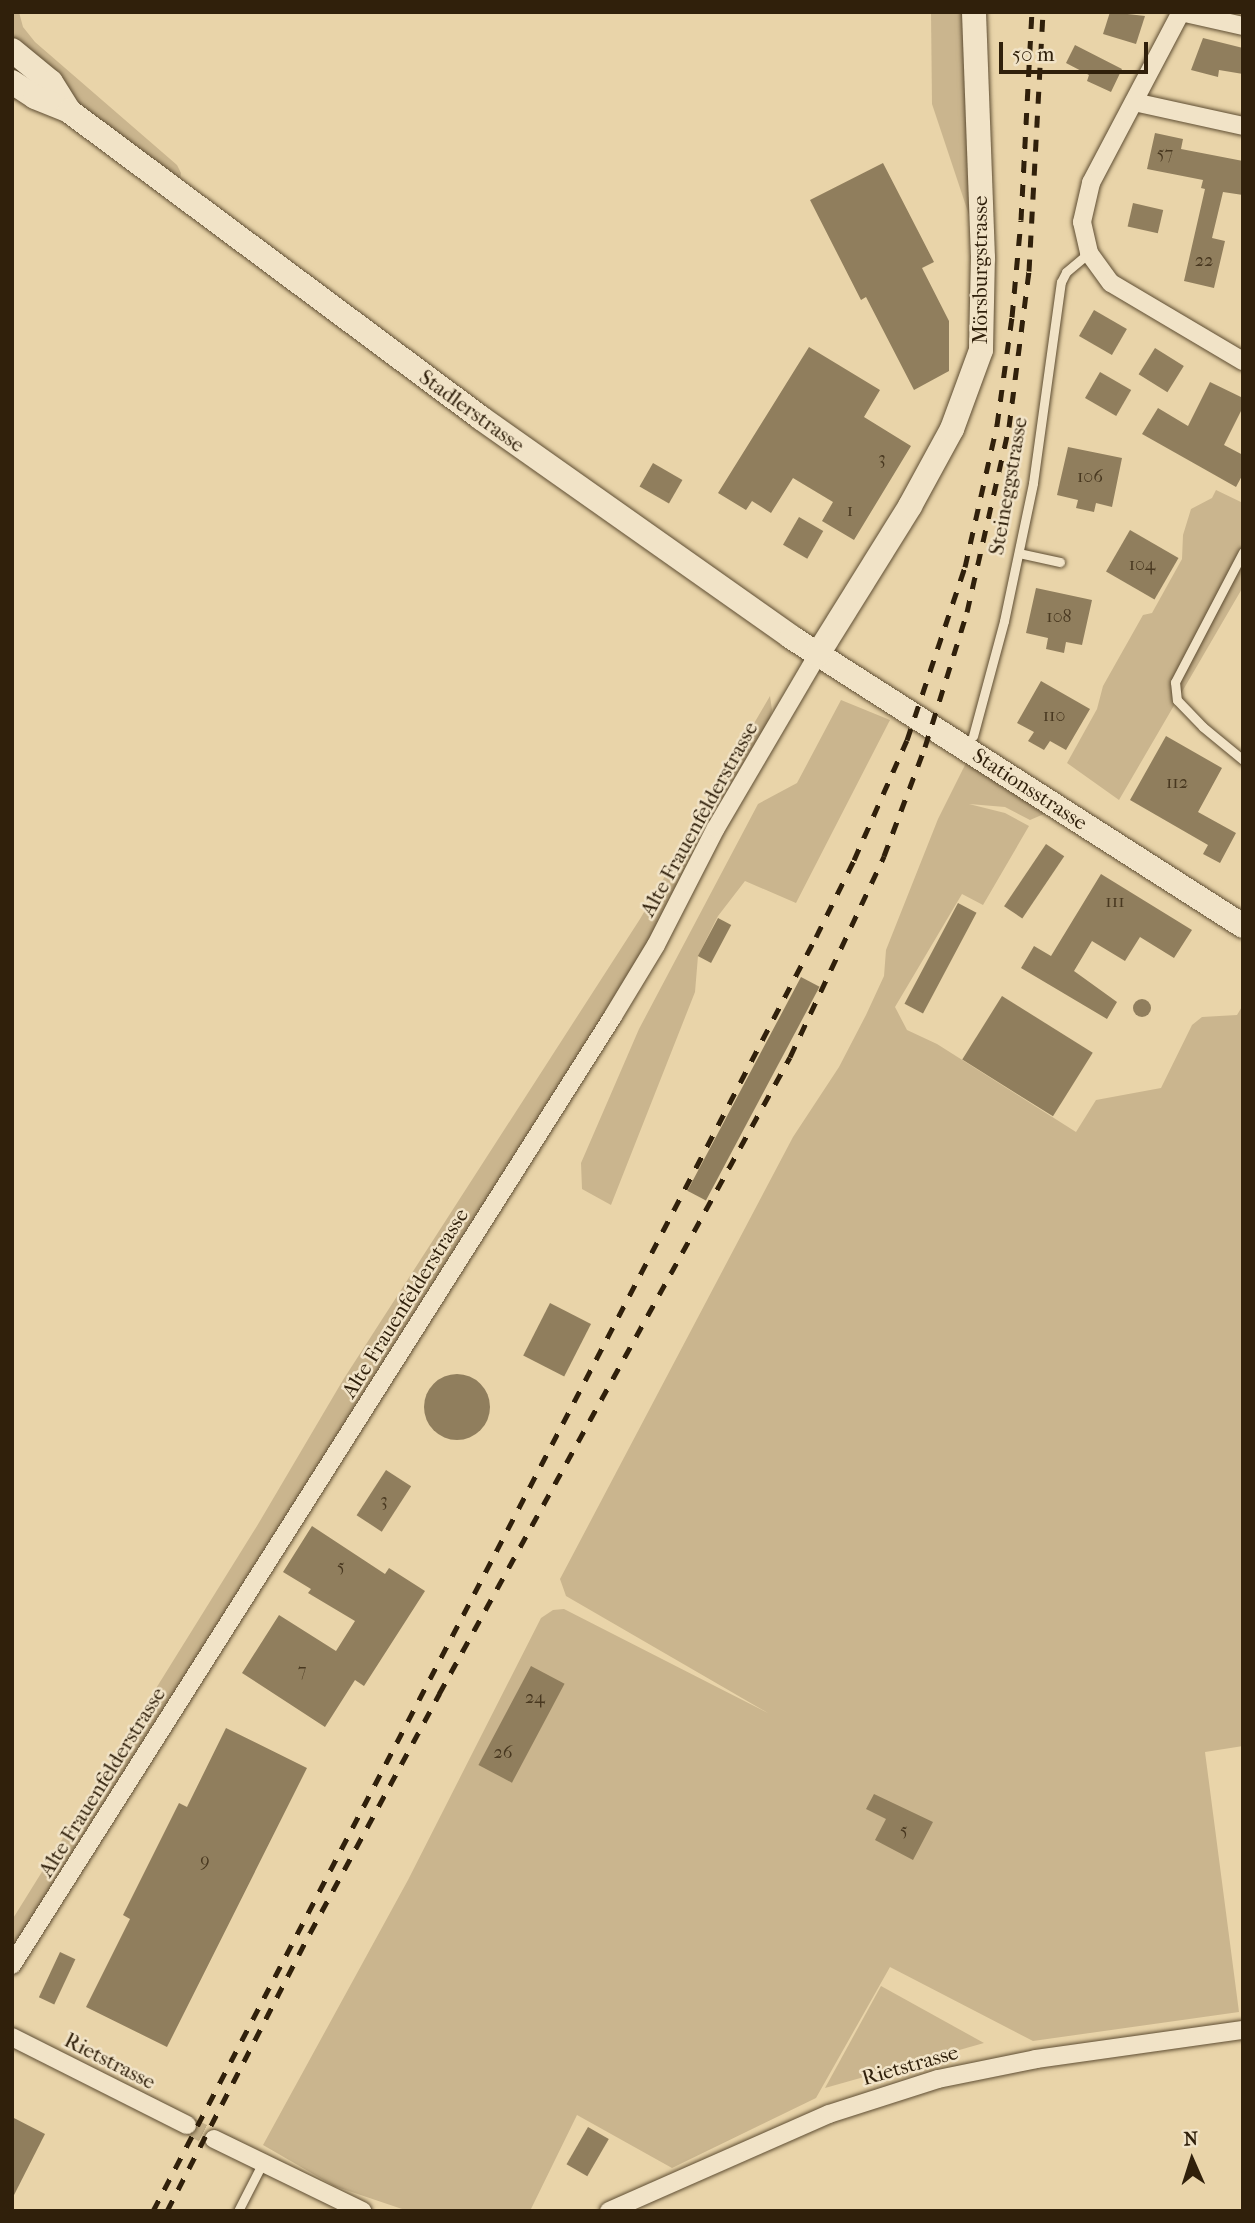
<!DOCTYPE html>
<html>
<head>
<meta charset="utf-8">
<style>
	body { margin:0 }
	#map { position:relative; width:1255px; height:2223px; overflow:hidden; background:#e9d4a9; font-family:"IM FELL French Canon",serif }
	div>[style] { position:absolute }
	.green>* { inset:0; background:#cab58e }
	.building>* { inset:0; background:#907e5d; transform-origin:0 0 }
	.round { border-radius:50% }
	.street-tunnel>* { height:18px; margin-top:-9px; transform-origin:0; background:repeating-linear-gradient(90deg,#c4b089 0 18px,transparent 0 27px) }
	.roads { filter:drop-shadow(0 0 2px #5e4d32) drop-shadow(0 0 2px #5e4d32) }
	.lane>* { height:9px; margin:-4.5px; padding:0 4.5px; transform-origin:4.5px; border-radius:4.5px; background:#f1e3c7 }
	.street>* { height:18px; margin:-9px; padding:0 9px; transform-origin:9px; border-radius:9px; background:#f1e3c7 }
	.secondary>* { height:24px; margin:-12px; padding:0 12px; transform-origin:12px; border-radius:12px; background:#f1e3c7 }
	.rail>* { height:5px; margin-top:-2.5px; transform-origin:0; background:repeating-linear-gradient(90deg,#30200b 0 12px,transparent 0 24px) }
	span { translate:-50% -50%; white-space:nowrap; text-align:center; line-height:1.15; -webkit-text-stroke:5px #f1e3c7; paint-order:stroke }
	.number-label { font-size:18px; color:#483820 }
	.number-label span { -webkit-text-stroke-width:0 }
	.street-label { font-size:21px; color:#30200b }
	.frame { position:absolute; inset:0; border:14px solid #30200b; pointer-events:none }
	.north { position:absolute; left:1157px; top:2125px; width:70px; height:70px; -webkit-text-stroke:5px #f1e3c7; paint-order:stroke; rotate:357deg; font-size:19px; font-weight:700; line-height:28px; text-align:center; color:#30200b }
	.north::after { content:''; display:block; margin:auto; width:24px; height:32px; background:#30200b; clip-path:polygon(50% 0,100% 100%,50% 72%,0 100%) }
	.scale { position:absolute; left:999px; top:42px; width:149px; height:32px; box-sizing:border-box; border:4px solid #30200b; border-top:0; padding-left:9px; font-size:21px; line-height:24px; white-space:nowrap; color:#30200b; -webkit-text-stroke:5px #f1e3c7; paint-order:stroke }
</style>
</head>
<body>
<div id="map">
	<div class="green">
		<i style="clip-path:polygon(12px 12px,19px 12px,23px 27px,35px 42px,177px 165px,181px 173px,180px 181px,35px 97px,12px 101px)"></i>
		<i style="clip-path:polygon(931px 12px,963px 12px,970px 218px,932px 104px)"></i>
		<i style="clip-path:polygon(1216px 490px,1243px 503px,1243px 587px,1119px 800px,1067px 763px,1097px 709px,1103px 686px,1143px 615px,1152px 613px,1182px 559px,1183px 535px,1191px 509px,1212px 498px)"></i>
		<i style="clip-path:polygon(770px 696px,772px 710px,760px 756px,656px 945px,12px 1965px,12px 1920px,257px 1526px,343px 1380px,640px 919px)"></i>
		<i style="clip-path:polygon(841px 700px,890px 720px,796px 903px,745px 881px,718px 916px,698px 956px,695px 992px,611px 1205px,582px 1189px,581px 1163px,639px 1029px,758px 804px,797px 783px)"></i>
		<i style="clip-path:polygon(966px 763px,1058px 808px,1030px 820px,1005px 807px,969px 804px,1005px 813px,1029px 826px,983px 905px,962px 894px,895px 1007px,907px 1030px,937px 1044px,1076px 1132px,1096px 1100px,1161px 1088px,1192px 1025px,1202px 1017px,1237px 1015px,1243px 1005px,1243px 1746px,1205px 1752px,1239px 2012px,1033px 2041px,890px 1967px,816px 2098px,672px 2168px,577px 2115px,530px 2211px,408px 2211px,334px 2186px,263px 2145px,408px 1880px,541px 1618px,553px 1610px,564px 1609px,768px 1713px,566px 1596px,560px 1579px,793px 1137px,839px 1067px,866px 1015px,884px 976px,886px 950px,938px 819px)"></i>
		<i style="clip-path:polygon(881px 1986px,984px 2043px,825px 2088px)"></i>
	</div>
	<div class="building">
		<i style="clip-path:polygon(1110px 12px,1145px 16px,1136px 44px,1103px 34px)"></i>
		<i style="clip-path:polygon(1203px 38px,1243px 48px,1243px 74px,1219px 70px,1218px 77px,1191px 70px)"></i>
		<i style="clip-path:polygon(1075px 45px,1122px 69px,1111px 92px,1087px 81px,1089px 75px,1066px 63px)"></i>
		<i style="clip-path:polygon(1155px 133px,1183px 139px,1181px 149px,1243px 161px,1243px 195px,1223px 192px,1212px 238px,1225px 241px,1214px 288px,1184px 281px,1205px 189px,1201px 188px,1203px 180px,1147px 169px)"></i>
		<i style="clip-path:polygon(883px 163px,934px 262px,922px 268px,949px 321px,949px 371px,914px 390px,866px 297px,861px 300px,810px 200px)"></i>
		<i style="left:1133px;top:203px;width:31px;height:24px;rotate:13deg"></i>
		<i style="left:1094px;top:310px;width:38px;height:30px;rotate:30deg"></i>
		<i style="clip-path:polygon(809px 347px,880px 390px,864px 417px,911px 446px,854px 540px,822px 521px,833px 502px,793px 478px,771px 513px,752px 501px,746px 510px,718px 493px)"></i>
		<i style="left:1155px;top:348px;width:34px;height:31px;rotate:32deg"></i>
		<i style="left:1100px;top:372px;width:36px;height:30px;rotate:30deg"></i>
		<i style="clip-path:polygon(1210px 382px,1243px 398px,1243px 407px,1224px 445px,1243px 455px,1243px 474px,1236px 487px,1142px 434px,1158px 408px,1188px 426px)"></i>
		<i style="clip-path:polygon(1068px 447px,1122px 458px,1112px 507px,1096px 503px,1094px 512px,1076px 508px,1078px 500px,1057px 495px)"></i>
		<i style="left:653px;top:463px;width:34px;height:27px;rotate:30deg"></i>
		<i style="left:799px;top:517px;width:28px;height:32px;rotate:30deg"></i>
		<i style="left:1130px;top:530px;width:56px;height:48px;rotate:30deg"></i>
		<i style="clip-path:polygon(1036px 588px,1092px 600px,1082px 645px,1066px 642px,1064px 653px,1046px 649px,1048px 638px,1026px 633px)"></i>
		<i style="clip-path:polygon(1041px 681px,1090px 709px,1066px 750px,1050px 741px,1044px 750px,1028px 741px,1034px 732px,1017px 723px)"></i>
		<i style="clip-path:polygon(1166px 736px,1222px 768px,1198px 812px,1236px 833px,1220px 863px,1203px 854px,1208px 845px,1130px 800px)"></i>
		<i style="left:1046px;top:844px;width:22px;height:75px;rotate:34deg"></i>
		<i style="clip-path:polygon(1101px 874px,1192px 930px,1174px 958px,1140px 937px,1125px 961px,1092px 941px,1074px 971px,1117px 1002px,1107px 1019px,1021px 968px,1034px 946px,1051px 956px)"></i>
		<i style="left:958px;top:903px;width:21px;height:114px;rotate:28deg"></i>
		<i style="left:718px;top:918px;width:15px;height:43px;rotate:28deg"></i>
		<i style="left:801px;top:977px;width:21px;height:242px;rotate:28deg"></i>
		<i style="left:1002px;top:996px;width:107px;height:75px;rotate:32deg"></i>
		<i class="round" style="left:1133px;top:999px;width:18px;height:18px"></i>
		<i style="left:550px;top:1303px;width:46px;height:59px;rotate:27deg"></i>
		<i class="round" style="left:424px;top:1374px;width:66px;height:66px"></i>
		<i style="left:386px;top:1470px;width:30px;height:54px;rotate:33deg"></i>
		<i style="clip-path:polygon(312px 1526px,385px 1574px,389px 1568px,425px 1591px,364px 1686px,355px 1680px,325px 1727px,242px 1673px,279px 1615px,336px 1651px,355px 1621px,308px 1593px,311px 1589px,283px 1572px)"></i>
		<i style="left:531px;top:1666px;width:38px;height:112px;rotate:28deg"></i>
		<i style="clip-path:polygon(226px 1728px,307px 1768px,167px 2047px,86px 2007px,130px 1919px,123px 1915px,179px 1803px,187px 1807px)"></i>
		<i style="clip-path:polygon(874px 1794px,933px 1822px,913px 1860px,875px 1840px,886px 1819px,866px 1809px)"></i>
		<i style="left:60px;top:1952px;width:17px;height:50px;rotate:25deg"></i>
		<i style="clip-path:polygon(12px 2117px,45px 2134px,12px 2199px)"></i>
		<i style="left:588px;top:2127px;width:24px;height:43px;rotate:30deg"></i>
	</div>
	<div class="street-tunnel">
		<i style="left:187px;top:2125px;width:30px;rotate:27deg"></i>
	</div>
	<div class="roads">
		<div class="lane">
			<i style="left:1243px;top:552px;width:147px;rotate:117.6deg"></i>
			<i style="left:1175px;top:682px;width:18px;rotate:84deg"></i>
			<i style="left:1177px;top:700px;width:37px;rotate:46deg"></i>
			<i style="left:1203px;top:727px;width:52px;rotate:39.5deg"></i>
			<i style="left:1019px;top:553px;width:42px;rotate:12.4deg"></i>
			<i style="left:973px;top:736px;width:119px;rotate:-74.9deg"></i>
			<i style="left:1004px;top:621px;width:141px;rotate:-78.1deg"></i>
			<i style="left:1033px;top:483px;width:203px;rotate:-82.1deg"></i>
			<i style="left:1061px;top:282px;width:11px;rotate:-63deg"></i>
			<i style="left:1066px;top:272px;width:30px;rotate:-40deg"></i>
			<i style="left:238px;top:2211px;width:53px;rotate:-62.9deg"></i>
		</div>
		<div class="street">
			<i style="left:1243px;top:26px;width:64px;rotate:-167.3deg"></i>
			<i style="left:1181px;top:12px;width:193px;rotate:117.8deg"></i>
			<i style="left:1091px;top:183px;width:40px;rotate:103deg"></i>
			<i style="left:1082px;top:222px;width:32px;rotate:77deg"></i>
			<i style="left:1089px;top:253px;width:37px;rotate:54deg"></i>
			<i style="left:1111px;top:283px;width:153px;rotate:30.6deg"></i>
			<i style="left:1134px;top:102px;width:112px;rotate:12.4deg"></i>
			<i style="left:12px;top:1965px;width:1123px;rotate:-57.65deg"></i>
			<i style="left:613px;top:1016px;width:83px;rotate:-58.8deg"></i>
			<i style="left:656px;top:945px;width:131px;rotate:-62.9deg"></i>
			<i style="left:716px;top:828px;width:202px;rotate:-59.6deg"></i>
			<i style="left:12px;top:2037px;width:196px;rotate:26.7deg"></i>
			<i style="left:214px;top:2139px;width:165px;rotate:25.9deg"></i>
			<i style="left:609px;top:2211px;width:240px;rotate:-23.8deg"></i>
			<i style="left:829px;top:2114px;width:114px;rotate:-17.8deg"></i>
			<i style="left:938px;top:2079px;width:100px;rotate:-11.5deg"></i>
			<i style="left:1036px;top:2059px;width:209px;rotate:-8deg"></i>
		</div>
		<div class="secondary">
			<i style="left:12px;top:50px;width:50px;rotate:39.4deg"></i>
			<i style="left:51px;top:82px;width:34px;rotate:58deg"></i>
			<i style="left:12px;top:82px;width:27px;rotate:33deg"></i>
			<i style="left:35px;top:97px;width:37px;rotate:22deg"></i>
			<i style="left:69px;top:111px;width:514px;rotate:36.69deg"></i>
			<i style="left:481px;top:418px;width:380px;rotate:35.2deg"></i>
			<i style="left:791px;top:637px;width:536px;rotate:32.59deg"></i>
			<i style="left:818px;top:654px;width:174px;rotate:-58.1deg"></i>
			<i style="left:910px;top:506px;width:88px;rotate:-61.4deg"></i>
			<i style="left:952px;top:429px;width:84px;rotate:-69.8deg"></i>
			<i style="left:981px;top:350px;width:92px;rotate:-88.8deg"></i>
			<i style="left:983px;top:258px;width:246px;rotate:-92.1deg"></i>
		</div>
	</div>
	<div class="rail">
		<i style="left:153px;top:2211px;width:1436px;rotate:-62.51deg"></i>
		<i style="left:816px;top:937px;width:86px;rotate:-63.7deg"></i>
		<i style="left:854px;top:860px;width:131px;rotate:-66.2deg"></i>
		<i style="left:907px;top:740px;width:182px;rotate:-71.5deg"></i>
		<i style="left:965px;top:567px;width:146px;rotate:-77.3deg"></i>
		<i style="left:997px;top:425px;width:109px;rotate:-82.1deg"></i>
		<i style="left:1012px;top:317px;width:97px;rotate:-84.7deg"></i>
		<i style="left:1021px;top:220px;width:208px;rotate:-87deg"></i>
		<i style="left:167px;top:2211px;width:313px;rotate:-62.8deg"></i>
		<i style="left:310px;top:1933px;width:272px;rotate:-61.6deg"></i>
		<i style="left:439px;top:1694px;width:727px;rotate:-61.14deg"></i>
		<i style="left:790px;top:1057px;width:222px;rotate:-64.9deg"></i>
		<i style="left:884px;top:856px;width:116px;rotate:-69.4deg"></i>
		<i style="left:925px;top:747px;width:141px;rotate:-72.7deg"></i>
		<i style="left:967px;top:612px;width:190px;rotate:-77.2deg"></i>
		<i style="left:1009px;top:427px;width:157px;rotate:-82.7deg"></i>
		<i style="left:1029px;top:271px;width:259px;rotate:-86.9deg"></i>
	</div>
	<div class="number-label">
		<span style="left:1165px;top:154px">57</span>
		<span style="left:1204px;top:261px">22</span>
		<span style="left:882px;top:459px">3</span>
		<span style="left:1090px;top:477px">106</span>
		<span style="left:850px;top:511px">1</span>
		<span style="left:1142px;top:565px">104</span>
		<span style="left:1059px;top:617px">108</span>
		<span style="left:1054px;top:716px">110</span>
		<span style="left:1177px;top:783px">112</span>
		<span style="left:1115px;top:902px">111</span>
		<span style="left:384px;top:1501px">3</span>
		<span style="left:341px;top:1567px">5</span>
		<span style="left:302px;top:1671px">7</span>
		<span style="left:535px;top:1698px">24</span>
		<span style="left:503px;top:1753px">26</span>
		<span style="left:904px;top:1831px">5</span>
		<span style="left:205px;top:1861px">9</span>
	</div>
	<div class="street-label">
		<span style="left:980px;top:270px;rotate:-90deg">Mörsburgstrasse</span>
		<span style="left:472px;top:411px;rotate:36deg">Stadlerstrasse</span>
		<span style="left:1008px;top:486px;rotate:-80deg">Steineggstrasse</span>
		<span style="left:1030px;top:789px;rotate:33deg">Stationsstrasse</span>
		<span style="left:699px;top:819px;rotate:-61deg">Alte Frauenfelderstrasse</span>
		<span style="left:405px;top:1303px;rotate:-58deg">Alte Frauenfelderstrasse</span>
		<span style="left:102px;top:1782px;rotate:-58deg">Alte Frauenfelderstrasse</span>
		<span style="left:110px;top:2061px;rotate:27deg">Rietstrasse</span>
		<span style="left:910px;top:2065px;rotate:-16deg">Rietstrasse</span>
	</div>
	<div class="frame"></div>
	<div class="north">N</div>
	<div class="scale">50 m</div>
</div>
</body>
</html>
